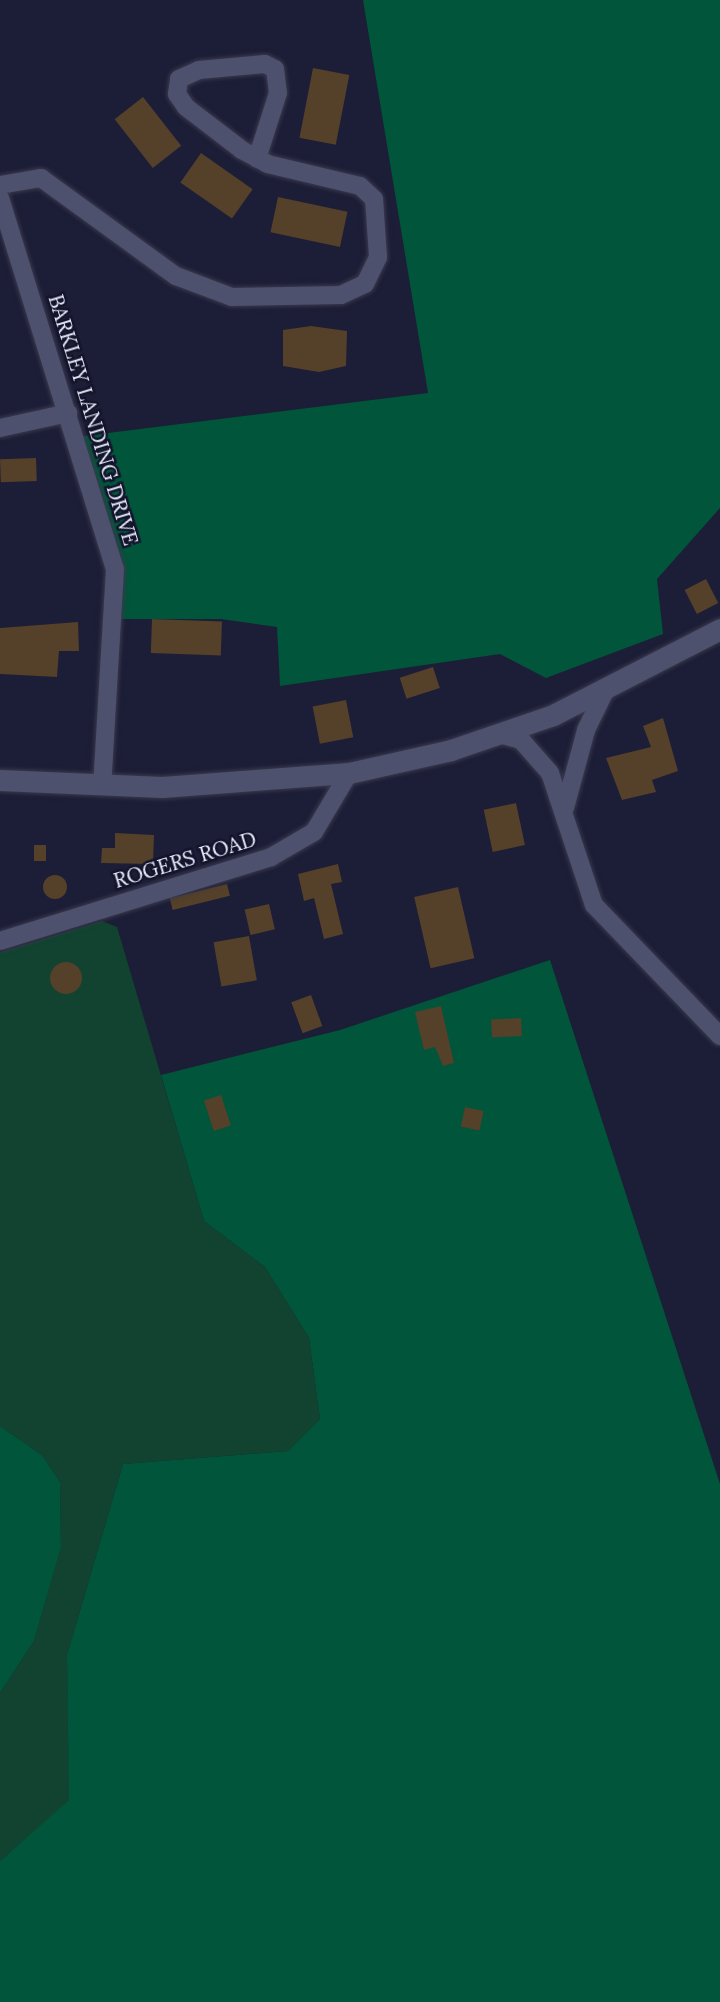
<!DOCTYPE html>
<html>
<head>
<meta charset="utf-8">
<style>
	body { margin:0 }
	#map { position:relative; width:720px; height:2002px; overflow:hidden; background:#1c1d36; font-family:Lora,serif }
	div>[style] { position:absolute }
	.green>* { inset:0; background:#114330 }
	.forest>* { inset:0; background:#00553a }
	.building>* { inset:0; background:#554029; transform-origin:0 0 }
	.round { border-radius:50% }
	.roads { filter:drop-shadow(0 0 2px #39394e) drop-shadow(0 0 2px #39394e) }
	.minor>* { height:18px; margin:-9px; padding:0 9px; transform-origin:9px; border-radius:9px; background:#4e516e }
	.secondary>* { height:21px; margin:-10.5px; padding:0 10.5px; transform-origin:10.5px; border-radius:10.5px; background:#4e516e }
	span { translate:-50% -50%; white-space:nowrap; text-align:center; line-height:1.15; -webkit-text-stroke:5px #13142b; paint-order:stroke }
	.street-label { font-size:21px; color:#e9ecfd }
</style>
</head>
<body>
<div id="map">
	<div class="green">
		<i style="clip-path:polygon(102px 921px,117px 927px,204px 1221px,265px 1267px,309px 1338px,320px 1419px,288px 1451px,123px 1464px,67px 1655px,70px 1800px,0 1861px,0 1693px,34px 1641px,61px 1546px,60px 1482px,42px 1455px,0 1426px,0 952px)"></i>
	</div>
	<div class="forest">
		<i style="clip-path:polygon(363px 0,720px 0,720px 508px,657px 579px,663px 634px,546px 678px,500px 654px,280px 686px,277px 627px,221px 619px,112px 619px,115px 569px,76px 437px,428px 393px)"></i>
		<i style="clip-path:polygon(550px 960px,720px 1484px,720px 2002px,0 2002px,0 1861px,69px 1800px,67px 1655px,123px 1464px,288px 1451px,320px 1419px,309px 1338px,265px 1267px,204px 1221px,161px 1075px,340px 1030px)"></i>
		<i style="clip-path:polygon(0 1426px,42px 1455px,60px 1482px,61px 1547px,34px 1641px,0 1693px)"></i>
	</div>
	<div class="building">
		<i style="left:313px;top:68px;width:37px;height:71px;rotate:11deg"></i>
		<i style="left:143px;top:97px;width:62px;height:36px;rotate:52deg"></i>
		<i style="left:201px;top:153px;width:63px;height:36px;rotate:35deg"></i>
		<i style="left:278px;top:197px;width:71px;height:36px;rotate:12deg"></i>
		<i style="clip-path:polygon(311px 326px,347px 331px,346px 366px,319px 372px,283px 366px,283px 330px)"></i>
		<i style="left:36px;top:458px;width:23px;height:36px;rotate:88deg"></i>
		<i style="left:706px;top:579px;width:27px;height:24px;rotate:63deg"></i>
		<i style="left:152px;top:619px;width:70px;height:34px;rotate:2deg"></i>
		<i style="clip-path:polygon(78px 622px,79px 651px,59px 651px,57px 677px,0 674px,0 628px)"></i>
		<i style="left:433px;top:667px;width:22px;height:35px;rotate:72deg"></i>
		<i style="left:346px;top:700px;width:38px;height:34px;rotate:79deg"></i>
		<i style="clip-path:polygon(663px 718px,678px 771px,652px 780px,656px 792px,622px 800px,606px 758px,651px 747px,643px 726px)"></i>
		<i style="left:516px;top:803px;width:43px;height:33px;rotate:78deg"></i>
		<i style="clip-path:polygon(115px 833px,154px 835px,153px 864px,101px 863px,102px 848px,115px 848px)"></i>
		<i style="left:34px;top:845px;width:12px;height:16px"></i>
		<i style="clip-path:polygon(338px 864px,342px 882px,331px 884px,343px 934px,324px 939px,314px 898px,304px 901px,298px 874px)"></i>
		<i class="round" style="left:43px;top:875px;width:24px;height:24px"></i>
		<i style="left:227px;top:884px;width:12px;height:59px;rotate:76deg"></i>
		<i style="left:458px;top:887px;width:73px;height:45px;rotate:77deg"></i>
		<i style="left:269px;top:904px;width:26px;height:25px;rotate:77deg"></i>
		<i style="left:249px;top:936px;width:45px;height:36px;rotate:80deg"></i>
		<i class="round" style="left:50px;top:962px;width:32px;height:32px"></i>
		<i style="left:311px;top:995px;width:33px;height:21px;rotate:70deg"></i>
		<i style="clip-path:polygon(441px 1006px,454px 1063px,443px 1066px,435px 1047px,424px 1050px,415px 1012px)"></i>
		<i style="left:521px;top:1018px;width:18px;height:30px;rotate:87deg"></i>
		<i style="left:221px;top:1095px;width:32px;height:18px;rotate:72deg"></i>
		<i style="left:465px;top:1107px;width:19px;height:20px;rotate:12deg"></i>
	</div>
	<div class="roads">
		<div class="minor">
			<i style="left:0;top:185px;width:42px;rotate:-9.7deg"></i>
			<i style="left:41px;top:178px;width:167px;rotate:36deg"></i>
			<i style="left:176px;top:276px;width:60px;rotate:20.6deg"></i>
			<i style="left:232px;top:297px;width:109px;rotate:-1.1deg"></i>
			<i style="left:341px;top:295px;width:26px;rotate:-25deg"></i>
			<i style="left:365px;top:284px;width:30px;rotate:-64deg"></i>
			<i style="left:378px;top:257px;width:58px;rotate:-93.9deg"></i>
			<i style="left:374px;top:199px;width:19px;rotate:-137deg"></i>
			<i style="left:360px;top:186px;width:95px;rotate:-166.6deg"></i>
			<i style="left:268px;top:164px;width:30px;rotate:-152deg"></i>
			<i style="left:242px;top:150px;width:71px;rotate:-142.5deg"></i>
			<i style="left:186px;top:107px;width:16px;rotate:-125deg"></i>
			<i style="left:177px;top:94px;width:15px;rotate:-82deg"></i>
			<i style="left:179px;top:79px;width:22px;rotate:-24deg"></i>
			<i style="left:199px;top:70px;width:66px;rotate:-5.2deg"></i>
			<i style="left:265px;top:64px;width:11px;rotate:27deg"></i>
			<i style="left:275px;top:69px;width:24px;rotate:83deg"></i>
			<i style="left:278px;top:93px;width:69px;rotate:107.7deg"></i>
			<i style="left:0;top:198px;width:388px;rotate:72.8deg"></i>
			<i style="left:115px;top:569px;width:216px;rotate:93.4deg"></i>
			<i style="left:0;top:428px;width:70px;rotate:-12.4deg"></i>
			<i style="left:499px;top:734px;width:23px;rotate:15deg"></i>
			<i style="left:521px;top:740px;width:44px;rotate:48.7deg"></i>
			<i style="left:550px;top:773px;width:139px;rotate:71.6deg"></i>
			<i style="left:594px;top:905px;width:182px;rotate:46.1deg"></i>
			<i style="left:565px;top:808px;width:81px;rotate:-74.9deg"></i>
			<i style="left:586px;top:730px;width:43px;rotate:-64deg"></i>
			<i style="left:0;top:941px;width:284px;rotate:-17.2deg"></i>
			<i style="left:271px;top:857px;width:50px;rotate:-30.2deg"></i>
			<i style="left:314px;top:832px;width:69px;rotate:-59.3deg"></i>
		</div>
		<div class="secondary">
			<i style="left:0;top:780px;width:162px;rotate:2.5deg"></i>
			<i style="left:162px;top:787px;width:188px;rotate:-4.3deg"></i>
			<i style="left:349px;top:773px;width:105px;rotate:-12.7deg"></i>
			<i style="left:451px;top:750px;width:108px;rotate:-18.9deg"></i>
			<i style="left:553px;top:715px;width:188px;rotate:-27.2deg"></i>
		</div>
	</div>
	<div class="street-label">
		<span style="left:93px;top:420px;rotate:73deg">BARKLEY LANDING DRIVE</span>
		<span style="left:185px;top:860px;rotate:-17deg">ROGERS ROAD</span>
	</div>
</div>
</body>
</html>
